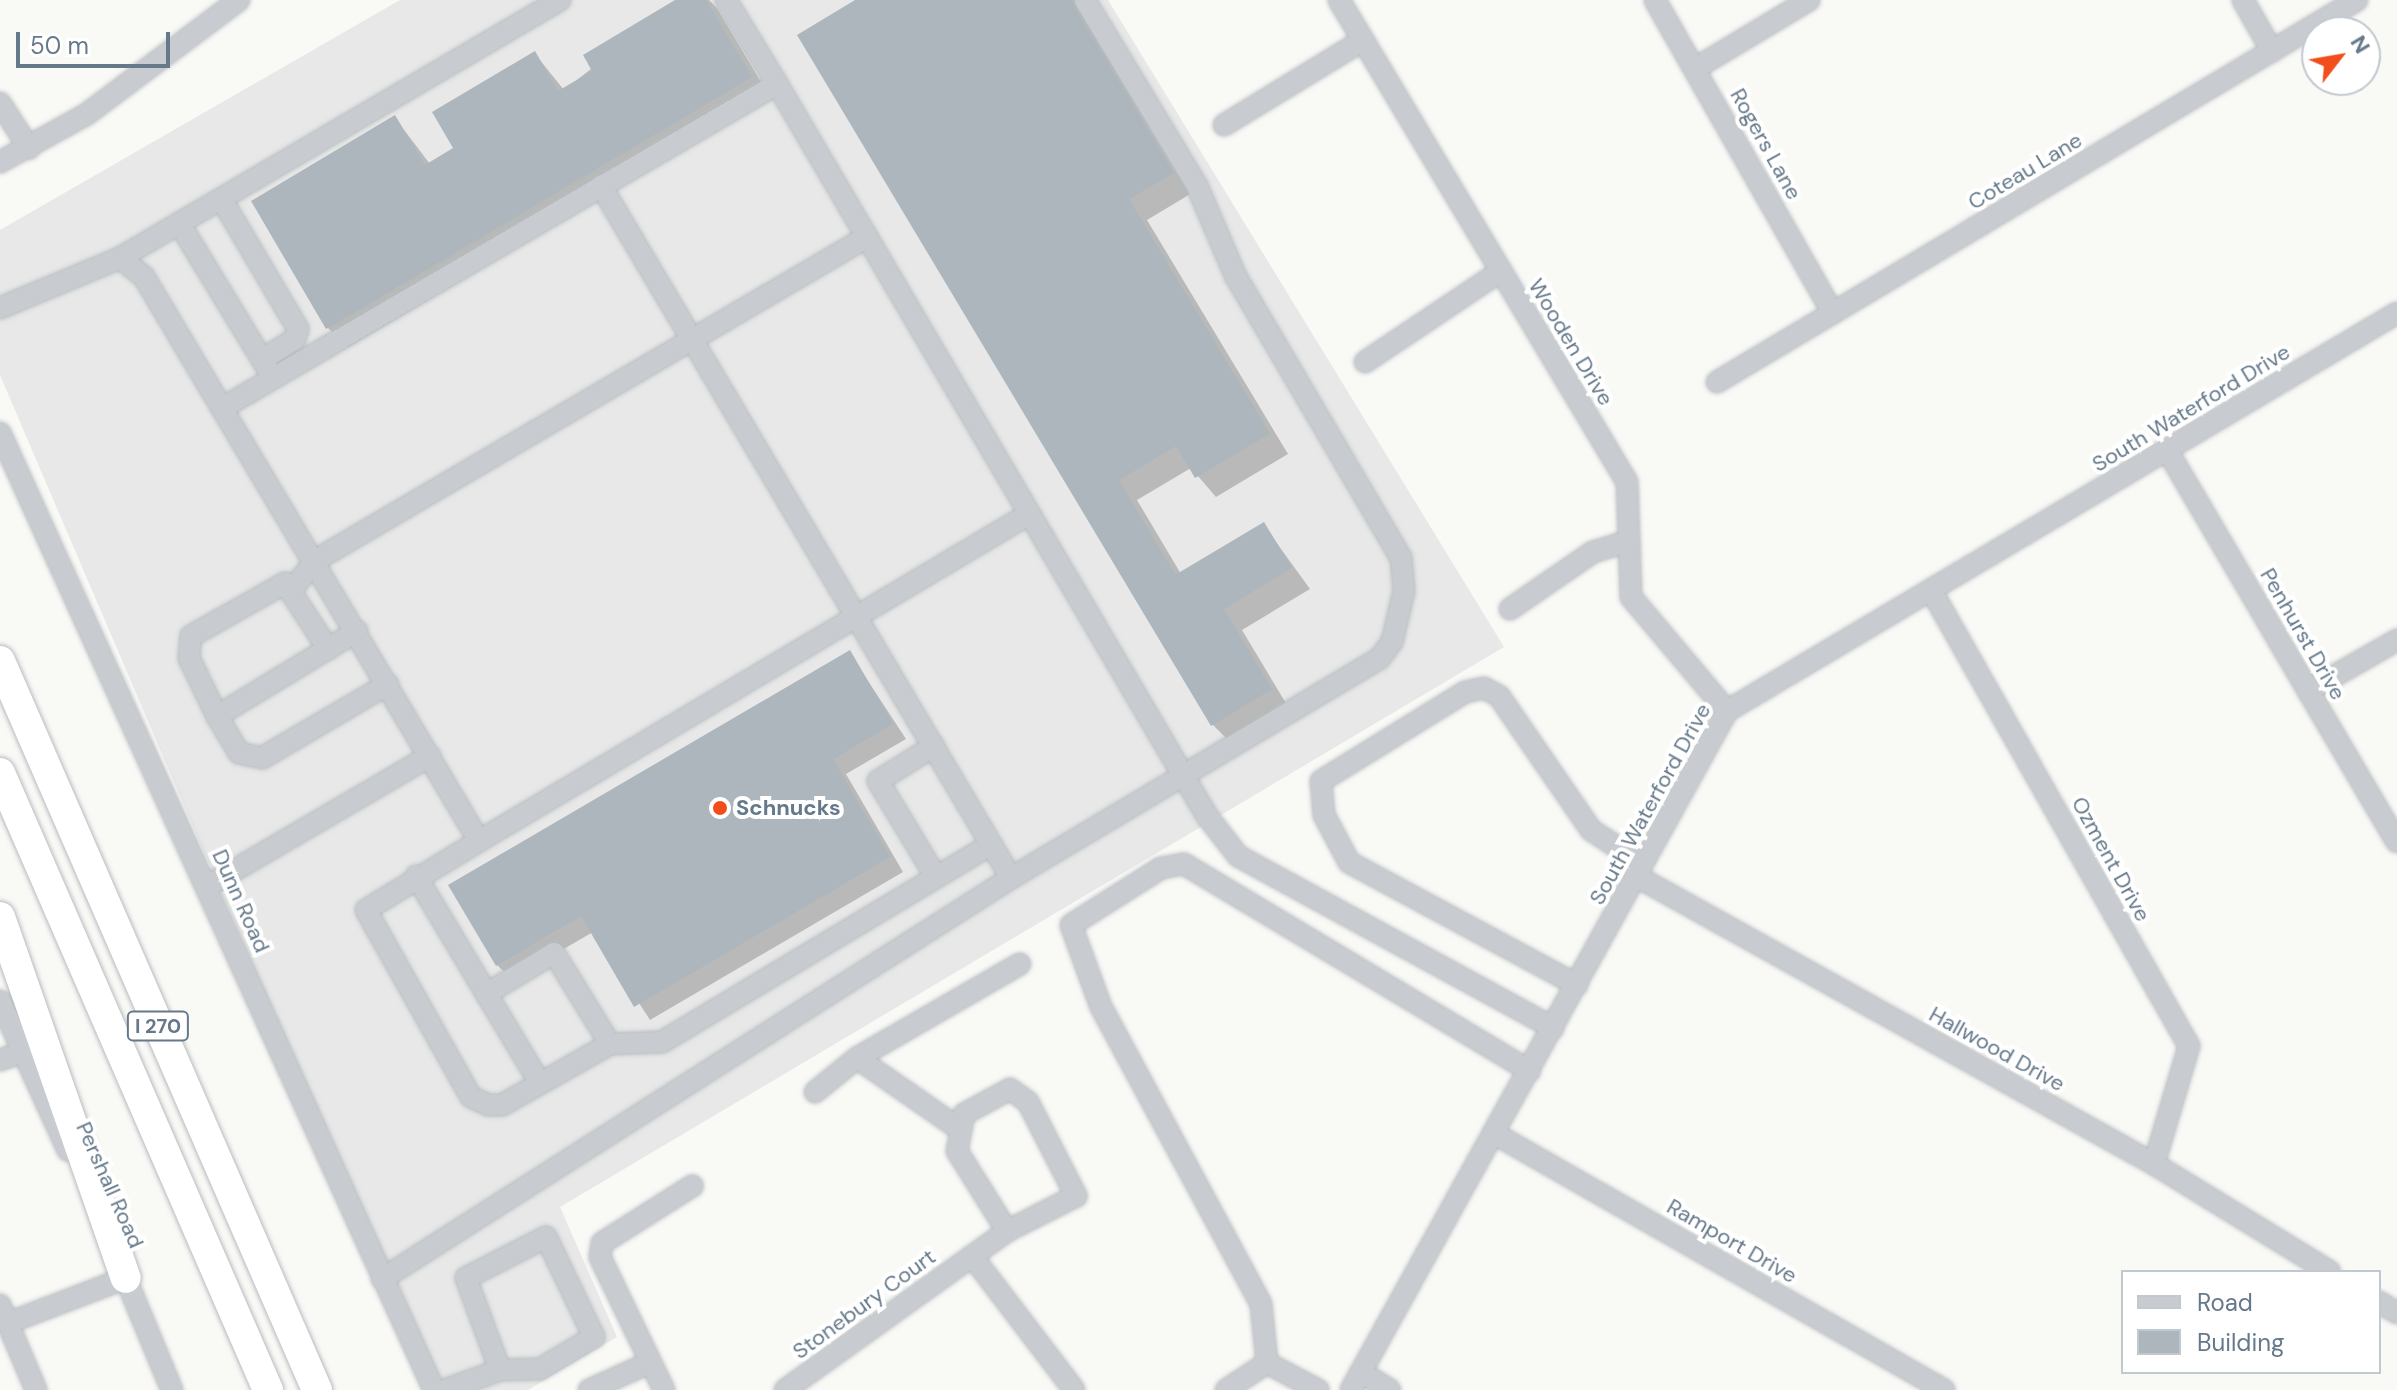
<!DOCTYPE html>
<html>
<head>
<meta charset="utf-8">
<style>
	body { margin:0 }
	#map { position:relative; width:2397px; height:1390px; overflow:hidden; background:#f9f9f6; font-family:"DM Sans",sans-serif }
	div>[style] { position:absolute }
	.built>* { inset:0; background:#e7e8e7 }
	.shadow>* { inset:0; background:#0003 }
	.building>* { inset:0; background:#acb6bc }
	.roads { filter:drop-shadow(0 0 2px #b8bcc0) drop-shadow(0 0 2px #b8bcc0) }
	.minor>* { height:20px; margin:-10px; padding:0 10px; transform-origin:10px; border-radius:10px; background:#c8ccd0 }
	.highway>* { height:30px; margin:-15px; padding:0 15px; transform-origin:15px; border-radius:15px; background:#fff }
	.dots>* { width:22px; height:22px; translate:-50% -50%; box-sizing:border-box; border:4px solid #fff; border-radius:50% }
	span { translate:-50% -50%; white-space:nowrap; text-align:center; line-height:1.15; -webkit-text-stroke:8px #fff; paint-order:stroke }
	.shield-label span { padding:2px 6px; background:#fff; border:2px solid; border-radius:6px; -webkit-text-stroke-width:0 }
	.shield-label { font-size:20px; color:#65798a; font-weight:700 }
	.street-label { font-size:22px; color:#65798a }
	.poi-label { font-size:22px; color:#65798a; font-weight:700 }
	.left { translate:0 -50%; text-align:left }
	.legend { position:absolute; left:2121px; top:1270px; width:260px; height:104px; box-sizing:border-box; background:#fff; border:2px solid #c1c9d0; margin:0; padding:10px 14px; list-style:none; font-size:24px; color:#65798a }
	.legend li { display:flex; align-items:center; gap:16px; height:40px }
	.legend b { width:40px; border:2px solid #c1c9d0 }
	.north { position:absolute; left:2301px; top:16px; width:80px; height:80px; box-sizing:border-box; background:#fff; border:2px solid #c1c9d0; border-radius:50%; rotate:59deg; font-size:22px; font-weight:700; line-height:32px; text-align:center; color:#65798a }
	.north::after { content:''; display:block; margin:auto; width:28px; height:36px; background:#f24e1c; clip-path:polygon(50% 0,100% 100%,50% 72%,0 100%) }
	.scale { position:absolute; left:16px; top:32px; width:154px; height:36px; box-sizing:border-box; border:4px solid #65798a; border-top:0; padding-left:10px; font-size:24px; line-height:28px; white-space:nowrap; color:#65798a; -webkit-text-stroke:6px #fff; paint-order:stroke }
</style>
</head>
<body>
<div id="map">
	<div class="built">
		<i style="clip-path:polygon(400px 0,1108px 0,1504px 647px,560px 1207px,617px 1337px,528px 1390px,434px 1390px,0 375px,0 230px)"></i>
	</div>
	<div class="shadow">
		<i style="clip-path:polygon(679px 0,709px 0,717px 8px,770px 97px,348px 347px,328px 328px,395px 118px,430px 164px,456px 149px,535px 54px,564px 90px)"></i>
		<i style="clip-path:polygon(859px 0,1086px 0,1192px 193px,1147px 220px,1288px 454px,1216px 497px,1191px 468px,1137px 500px,1181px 574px,1263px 524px,1310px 589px,1242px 630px,1290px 710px,1232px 744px,1213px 725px)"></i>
		<i style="clip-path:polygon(849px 652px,906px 739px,846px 774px,903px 872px,650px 1020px,593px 932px,512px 979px,497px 965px)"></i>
	</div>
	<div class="building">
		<i style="clip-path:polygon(675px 0,706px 0,752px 77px,326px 329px,251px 201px,395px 115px,425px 165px,453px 148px,432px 112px,535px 51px,558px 91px,592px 71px,583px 55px)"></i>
		<i style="clip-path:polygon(855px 0,1072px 0,1174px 173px,1129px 199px,1270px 434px,1195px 478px,1176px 446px,1119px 480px,1175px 575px,1264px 522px,1292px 568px,1224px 609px,1272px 689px,1211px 726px,797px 35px)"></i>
		<i style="clip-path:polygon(850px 650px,893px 724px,833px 759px,890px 857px,634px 1007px,581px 916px,496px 966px,448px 885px)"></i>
	</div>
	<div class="roads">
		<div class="minor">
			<i style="left:726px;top:0;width:98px;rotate:58.7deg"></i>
			<i style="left:1339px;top:0;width:561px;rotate:59.14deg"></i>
			<i style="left:1627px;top:482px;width:115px;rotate:88deg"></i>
			<i style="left:1631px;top:597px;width:149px;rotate:49.9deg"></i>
			<i style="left:1655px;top:0;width:360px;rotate:60.4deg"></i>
			<i style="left:2243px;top:0;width:59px;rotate:60.4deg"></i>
			<i style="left:1696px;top:68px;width:132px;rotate:-31deg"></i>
			<i style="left:0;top:103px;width:54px;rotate:57.2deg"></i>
			<i style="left:1224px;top:125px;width:163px;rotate:-31.4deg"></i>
			<i style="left:0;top:162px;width:99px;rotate:-28.9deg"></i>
			<i style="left:87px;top:114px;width:190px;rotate:-36.9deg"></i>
			<i style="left:601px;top:186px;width:804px;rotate:59.35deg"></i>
			<i style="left:222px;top:200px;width:150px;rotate:59.5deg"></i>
			<i style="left:298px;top:329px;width:10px;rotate:107deg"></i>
			<i style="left:295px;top:339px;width:39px;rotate:148deg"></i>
			<i style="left:179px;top:223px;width:173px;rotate:58.7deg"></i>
			<i style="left:120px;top:258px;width:510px;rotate:-30.39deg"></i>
			<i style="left:0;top:308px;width:130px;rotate:-22.6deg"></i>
			<i style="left:120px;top:258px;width:31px;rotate:38deg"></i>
			<i style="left:144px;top:277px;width:656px;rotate:59.29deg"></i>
			<i style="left:479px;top:841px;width:640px;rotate:-30.73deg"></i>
			<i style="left:1365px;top:362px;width:164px;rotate:-33.8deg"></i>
			<i style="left:1717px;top:382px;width:745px;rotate:-30.83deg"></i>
			<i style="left:224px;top:407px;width:640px;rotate:-30.29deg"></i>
			<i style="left:777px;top:84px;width:849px;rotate:59.57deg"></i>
			<i style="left:1207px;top:816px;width:51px;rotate:52.2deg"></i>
			<i style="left:1238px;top:856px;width:359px;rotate:28.6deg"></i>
			<i style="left:0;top:433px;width:1051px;rotate:65.61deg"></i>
			<i style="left:2167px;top:450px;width:454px;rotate:59.6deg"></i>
			<i style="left:292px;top:589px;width:38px;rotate:-50deg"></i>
			<i style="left:316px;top:560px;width:639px;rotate:-30.38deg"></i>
			<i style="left:1931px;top:590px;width:524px;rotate:60.5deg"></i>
			<i style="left:2189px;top:1046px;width:123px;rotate:106.5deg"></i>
			<i style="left:1510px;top:609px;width:101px;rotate:-34.5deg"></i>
			<i style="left:1593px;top:552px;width:38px;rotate:-17deg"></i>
			<i style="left:357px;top:631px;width:164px;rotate:148.7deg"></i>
			<i style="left:217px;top:716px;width:43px;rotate:59.3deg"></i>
			<i style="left:239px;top:753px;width:24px;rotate:12deg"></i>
			<i style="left:262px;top:758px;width:146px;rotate:-30.4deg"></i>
			<i style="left:2308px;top:691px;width:103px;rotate:-29.8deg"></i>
			<i style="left:217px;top:716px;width:64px;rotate:-115.8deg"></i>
			<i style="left:189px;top:658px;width:22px;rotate:-85deg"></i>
			<i style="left:191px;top:636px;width:108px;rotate:-29.4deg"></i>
			<i style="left:285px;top:583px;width:79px;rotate:56.9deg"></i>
			<i style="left:934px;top:746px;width:66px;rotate:148deg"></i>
			<i style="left:878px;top:781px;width:112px;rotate:58.9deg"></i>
			<i style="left:479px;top:841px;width:132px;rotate:148.6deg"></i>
			<i style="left:366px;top:910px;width:214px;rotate:60.7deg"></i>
			<i style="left:471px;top:1097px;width:19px;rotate:25deg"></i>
			<i style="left:488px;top:1105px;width:14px"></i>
			<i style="left:502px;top:1105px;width:124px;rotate:-29.5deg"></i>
			<i style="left:610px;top:1044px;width:52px;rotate:-2.2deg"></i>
			<i style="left:662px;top:1042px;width:384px;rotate:-31deg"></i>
			<i style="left:416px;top:876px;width:241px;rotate:59.1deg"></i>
			<i style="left:1636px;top:876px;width:593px;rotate:29.07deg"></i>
			<i style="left:2154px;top:1164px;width:206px;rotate:31.5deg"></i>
			<i style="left:209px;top:885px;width:256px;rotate:-30.3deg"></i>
			<i style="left:1577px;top:985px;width:259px;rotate:-151.7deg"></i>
			<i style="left:1349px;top:862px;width:53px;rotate:-118deg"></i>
			<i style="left:1324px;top:815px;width:34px;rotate:-95deg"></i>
			<i style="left:1321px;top:781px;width:169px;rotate:-31.7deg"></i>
			<i style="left:1465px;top:692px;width:19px;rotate:-12deg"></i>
			<i style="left:1484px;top:688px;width:17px;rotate:28deg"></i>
			<i style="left:1499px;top:696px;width:163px;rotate:55.5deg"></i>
			<i style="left:1591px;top:830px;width:62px;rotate:33.2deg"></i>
			<i style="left:486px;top:994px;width:79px;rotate:-31.1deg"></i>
			<i style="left:554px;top:953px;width:107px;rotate:58.4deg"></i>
			<i style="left:0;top:1001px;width:164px;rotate:65.5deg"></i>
			<i style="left:857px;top:1058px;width:126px;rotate:34.7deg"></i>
			<i style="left:0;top:1060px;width:24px;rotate:-19deg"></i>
			<i style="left:1010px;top:1089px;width:22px;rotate:36deg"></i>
			<i style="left:1028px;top:1102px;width:106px;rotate:62.9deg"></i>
			<i style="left:1076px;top:1196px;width:77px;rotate:153.1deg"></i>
			<i style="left:1007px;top:1231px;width:94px;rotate:-122deg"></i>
			<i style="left:957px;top:1151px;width:38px;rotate:-79deg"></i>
			<i style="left:964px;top:1114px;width:52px;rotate:-28.5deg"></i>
			<i style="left:815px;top:1092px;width:54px;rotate:-39deg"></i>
			<i style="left:857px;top:1058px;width:188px;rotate:-30deg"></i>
			<i style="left:1495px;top:1134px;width:517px;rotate:29.69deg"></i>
			<i style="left:972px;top:1256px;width:168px;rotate:52.7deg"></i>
			<i style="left:121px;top:1267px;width:133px;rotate:67.5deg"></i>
			<i style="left:382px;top:1279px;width:746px;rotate:-32.52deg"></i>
			<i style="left:1011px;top:878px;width:428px;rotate:-30.8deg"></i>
			<i style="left:1379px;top:659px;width:21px;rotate:-53deg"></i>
			<i style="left:1392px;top:642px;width:52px;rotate:-76.8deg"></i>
			<i style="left:1404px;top:591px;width:33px;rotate:-95deg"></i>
			<i style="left:1401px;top:558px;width:326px;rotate:-120.4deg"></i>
			<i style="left:1236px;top:277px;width:99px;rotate:-113.2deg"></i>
			<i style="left:1197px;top:186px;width:217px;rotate:-121.1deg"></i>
			<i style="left:2379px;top:1302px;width:21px;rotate:31deg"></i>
			<i style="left:0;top:1305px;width:92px;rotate:67deg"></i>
			<i style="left:8px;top:1323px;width:126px;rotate:-20.9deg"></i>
			<i style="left:1267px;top:1363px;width:59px;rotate:-95.8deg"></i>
			<i style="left:1261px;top:1304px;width:337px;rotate:-118.3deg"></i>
			<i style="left:1101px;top:1007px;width:87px;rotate:-110.1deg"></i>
			<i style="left:1071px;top:925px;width:107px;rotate:-32.3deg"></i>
			<i style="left:1161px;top:868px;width:23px;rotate:-10deg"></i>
			<i style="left:1184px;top:864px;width:403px;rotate:30.9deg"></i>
			<i style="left:1361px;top:1372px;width:34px;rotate:32deg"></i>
			<i style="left:445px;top:1390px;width:59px;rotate:-20deg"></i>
			<i style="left:500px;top:1370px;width:40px;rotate:-1.4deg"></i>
			<i style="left:540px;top:1369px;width:63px;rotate:-30.7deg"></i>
			<i style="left:594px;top:1337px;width:111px;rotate:-115.6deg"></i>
			<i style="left:546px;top:1237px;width:90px;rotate:152.9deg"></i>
			<i style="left:466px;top:1278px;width:98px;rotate:69.7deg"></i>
			<i style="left:589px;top:1390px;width:66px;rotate:-24.2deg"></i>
			<i style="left:664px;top:1390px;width:148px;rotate:-115.7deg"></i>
			<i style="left:600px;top:1257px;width:14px;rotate:-82deg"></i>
			<i style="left:602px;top:1243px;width:107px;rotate:-32.3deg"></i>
			<i style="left:785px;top:1390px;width:273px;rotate:-35.6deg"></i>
			<i style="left:1226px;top:1390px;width:49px;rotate:-33.4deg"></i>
			<i style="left:1267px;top:1363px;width:58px;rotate:27.9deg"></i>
			<i style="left:1351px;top:1390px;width:776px;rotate:-61.02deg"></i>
			<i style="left:1727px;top:711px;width:779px;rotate:-30.71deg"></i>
		</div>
		<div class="highway">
			<i style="left:0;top:661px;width:795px;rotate:66.5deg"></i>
			<i style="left:0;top:773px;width:673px;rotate:66.52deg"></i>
			<i style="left:0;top:917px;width:382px;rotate:70.8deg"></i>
		</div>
	</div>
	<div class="dots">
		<i style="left:720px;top:808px;background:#f24e1c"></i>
	</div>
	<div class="shield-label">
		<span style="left:158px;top:1026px">I 270</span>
	</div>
	<div class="street-label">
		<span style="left:1766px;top:144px;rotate:61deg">Rogers Lane</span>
		<span style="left:2025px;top:171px;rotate:-31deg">Coteau Lane</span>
		<span style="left:1571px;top:342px;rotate:59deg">Wooden Drive</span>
		<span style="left:2191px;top:408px;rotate:-31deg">South Waterford Drive</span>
		<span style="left:2303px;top:634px;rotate:60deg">Penhurst Drive</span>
		<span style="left:1650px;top:804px;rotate:-61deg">South Waterford Drive</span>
		<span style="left:2111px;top:859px;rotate:61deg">Ozment Drive</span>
		<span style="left:241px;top:901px;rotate:66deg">Dunn Road</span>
		<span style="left:1997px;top:1049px;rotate:29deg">Hallwood Drive</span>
		<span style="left:110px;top:1185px;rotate:66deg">Pershall Road</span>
		<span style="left:1732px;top:1241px;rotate:30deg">Ramport Drive</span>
		<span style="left:864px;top:1304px;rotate:-36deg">Stonebury Court</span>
	</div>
	<div class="poi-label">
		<span class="left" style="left:736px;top:808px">Schnucks</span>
	</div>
	<ul class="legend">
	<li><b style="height:10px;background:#c8ccd0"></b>Road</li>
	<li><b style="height:22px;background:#acb6bc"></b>Building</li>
	</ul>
	<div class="north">N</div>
	<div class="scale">50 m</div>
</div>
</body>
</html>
